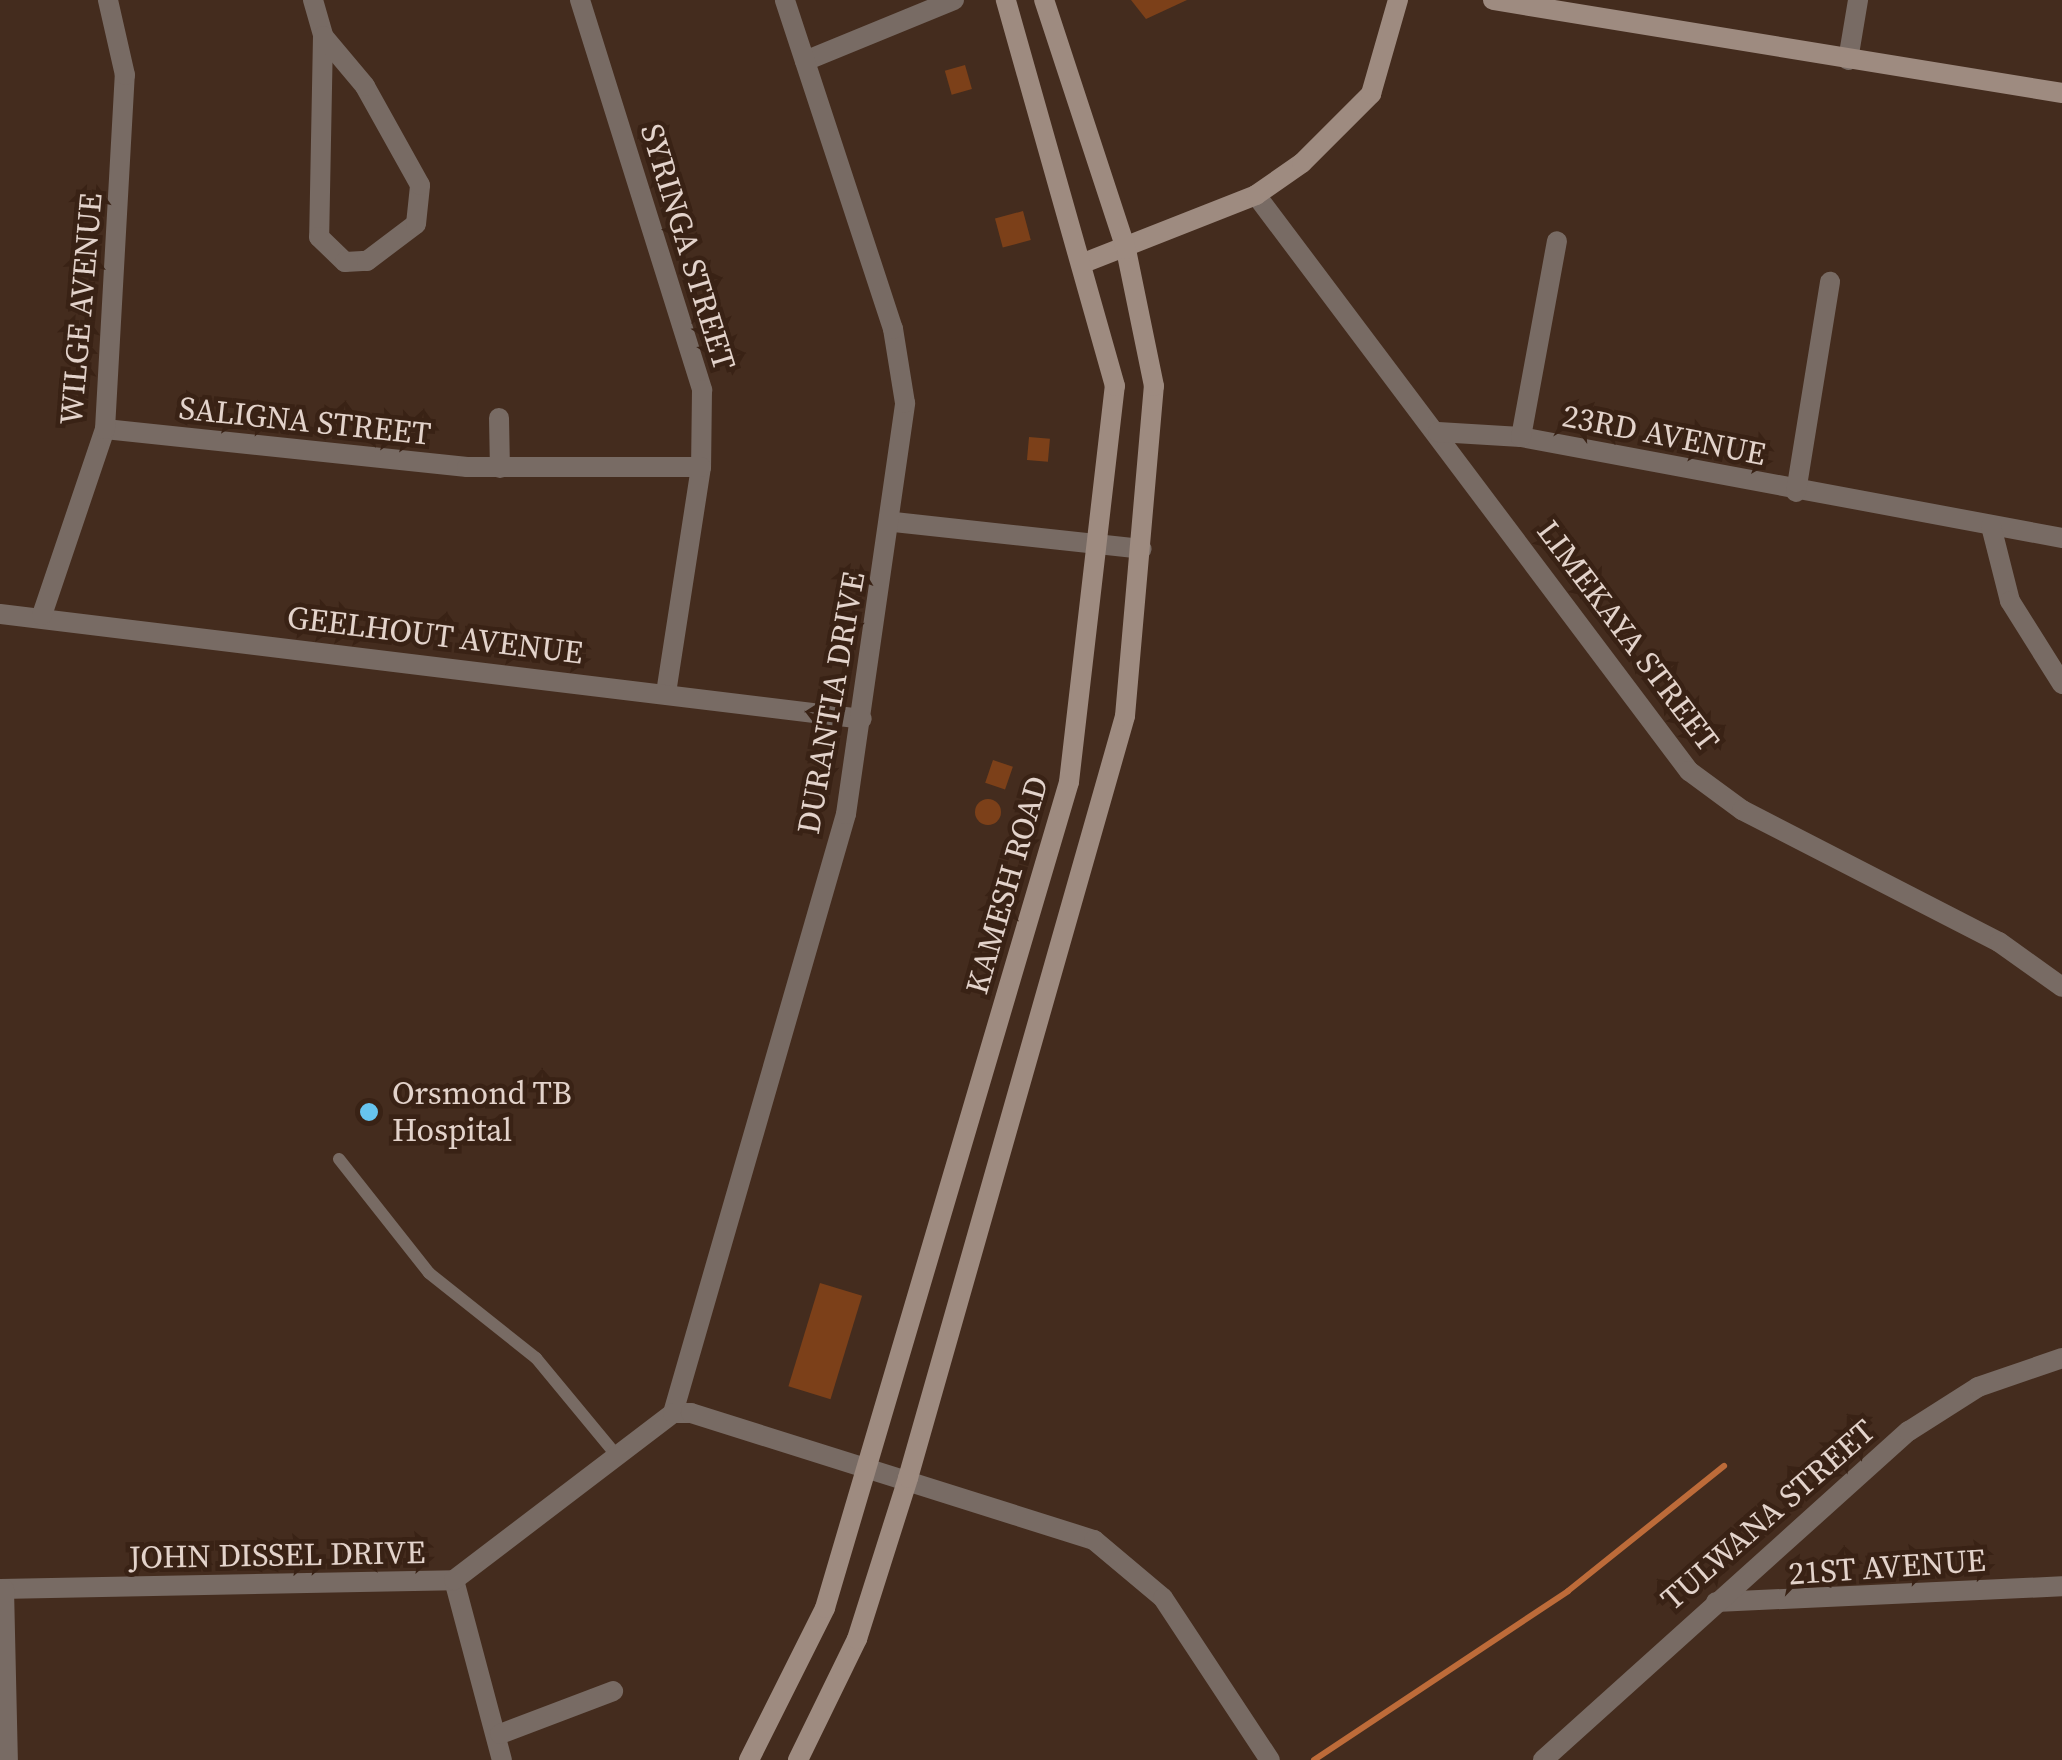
<!DOCTYPE html>
<html>
<head>
<meta charset="utf-8">
<style>
	body { margin:0 }
	#map { position:relative; width:2062px; height:1760px; overflow:hidden; background:#442c1e; font-family:"Source Serif 4",serif }
	div>[style] { position:absolute }
	.stream>* { height:6px; margin:-3px; padding:0 3px; transform-origin:3px; border-radius:3px; background:#bd6b39 }
	.building>* { inset:0; background:#7c4019; transform-origin:0 0 }
	.round { border-radius:50% }
	.lane>* { height:12px; margin:-6px; padding:0 6px; transform-origin:6px; border-radius:6px; background:#786b64 }
	.street>* { height:20px; margin:-10px; padding:0 10px; transform-origin:10px; border-radius:10px; background:#786b64 }
	.secondary>* { height:20px; margin:-10px; padding:0 10px; transform-origin:10px; border-radius:10px; background:#9e8b80 }
	.dots>* { width:28px; height:28px; translate:-50% -50%; box-sizing:border-box; border:5px solid #392215; border-radius:50% }
	span { translate:-50% -50%; white-space:nowrap; text-align:center; line-height:1.15; -webkit-text-stroke:9px #392215; paint-order:stroke }
	.street-label { font-size:32px; color:#e3d3cb }
	.poi-label { font-size:32px; color:#e3d3cb }
	.left { translate:0 -50%; text-align:left }
</style>
</head>
<body>
<div id="map">
	<div class="stream">
		<i style="left:1314px;top:1760px;width:305px;rotate:-33.6deg"></i>
		<i style="left:1568px;top:1591px;width:200px;rotate:-38.7deg"></i>
	</div>
	<div class="building">
		<i style="clip-path:polygon(1131px 0,1187px 0,1146px 19px)"></i>
		<i style="left:965px;top:65px;width:25px;height:21px;rotate:74deg"></i>
		<i style="left:1023px;top:211px;width:30px;height:29px;rotate:75deg"></i>
		<i style="left:1029px;top:437px;width:21px;height:23px;rotate:5deg"></i>
		<i style="left:993px;top:760px;width:21px;height:24px;rotate:19deg"></i>
		<i class="round" style="left:975px;top:799px;width:26px;height:26px"></i>
		<i style="left:820px;top:1283px;width:44px;height:108px;rotate:17deg"></i>
	</div>
	<div class="lane">
		<i style="left:339px;top:1159px;width:145px;rotate:51.7deg"></i>
		<i style="left:429px;top:1273px;width:137px;rotate:38.5deg"></i>
		<i style="left:536px;top:1358px;width:129px;rotate:50.4deg"></i>
	</div>
	<div class="street">
		<i style="left:313px;top:0;width:37px;rotate:74deg"></i>
		<i style="left:323px;top:36px;width:201px;rotate:91.1deg"></i>
		<i style="left:319px;top:237px;width:36px;rotate:44deg"></i>
		<i style="left:345px;top:262px;width:22px;rotate:-3deg"></i>
		<i style="left:367px;top:261px;width:61px;rotate:-37.1deg"></i>
		<i style="left:416px;top:224px;width:39px;rotate:-84deg"></i>
		<i style="left:420px;top:185px;width:113px;rotate:-119.1deg"></i>
		<i style="left:365px;top:86px;width:65px;rotate:-130deg"></i>
		<i style="left:580px;top:0;width:409px;rotate:72.6deg"></i>
		<i style="left:702px;top:390px;width:77px;rotate:90.7deg"></i>
		<i style="left:701px;top:467px;width:230px;rotate:98.8deg"></i>
		<i style="left:1848px;top:60px;width:61px;rotate:-80.5deg"></i>
		<i style="left:805px;top:61px;width:161px;rotate:-22.3deg"></i>
		<i style="left:1256px;top:195px;width:721px;rotate:53.07deg"></i>
		<i style="left:1689px;top:771px;width:66px;rotate:36.3deg"></i>
		<i style="left:1742px;top:810px;width:289px;rotate:27.2deg"></i>
		<i style="left:1999px;top:942px;width:77px;rotate:35.5deg"></i>
		<i style="left:499px;top:418px;width:50px;rotate:88.9deg"></i>
		<i style="left:105px;top:429px;width:364px;rotate:6deg"></i>
		<i style="left:467px;top:467px;width:234px"></i>
		<i style="left:1438px;top:432px;width:83px;rotate:3.4deg"></i>
		<i style="left:1521px;top:437px;width:550px;rotate:10.57deg"></i>
		<i style="left:1521px;top:437px;width:199px;rotate:-79.6deg"></i>
		<i style="left:1796px;top:492px;width:213px;rotate:-80.8deg"></i>
		<i style="left:894px;top:522px;width:249px;rotate:6.2deg"></i>
		<i style="left:1991px;top:526px;width:77px;rotate:75.8deg"></i>
		<i style="left:2010px;top:601px;width:98px;rotate:57.9deg"></i>
		<i style="left:0;top:614px;width:868px;rotate:6.94deg"></i>
		<i style="left:42px;top:615px;width:196px;rotate:-71.3deg"></i>
		<i style="left:105px;top:429px;width:355px;rotate:-86.8deg"></i>
		<i style="left:125px;top:75px;width:77px;rotate:-102.8deg"></i>
		<i style="left:673px;top:1413px;width:623px;rotate:-73.89deg"></i>
		<i style="left:846px;top:814px;width:415px;rotate:-81.8deg"></i>
		<i style="left:905px;top:403px;width:75px;rotate:-99.2deg"></i>
		<i style="left:893px;top:329px;width:346px;rotate:-108.2deg"></i>
		<i style="left:454px;top:1580px;width:186px;rotate:75.1deg"></i>
		<i style="left:0;top:1589px;width:454px;rotate:-1.1deg"></i>
		<i style="left:454px;top:1580px;width:275px;rotate:-37.3deg"></i>
		<i style="left:673px;top:1413px;width:18px"></i>
		<i style="left:691px;top:1413px;width:423px;rotate:17.5deg"></i>
		<i style="left:1094px;top:1540px;width:90px;rotate:40deg"></i>
		<i style="left:1163px;top:1598px;width:194px;rotate:56.6deg"></i>
		<i style="left:4px;top:1589px;width:171px;rotate:88.7deg"></i>
		<i style="left:1716px;top:1602px;width:346px;rotate:-2.6deg"></i>
		<i style="left:500px;top:1734px;width:121px;rotate:-20.8deg"></i>
		<i style="left:1543px;top:1760px;width:492px;rotate:-42deg"></i>
		<i style="left:1909px;top:1431px;width:82px;rotate:-32.5deg"></i>
		<i style="left:1978px;top:1387px;width:89px;rotate:-19deg"></i>
	</div>
	<div class="secondary">
		<i style="left:1493px;top:0;width:577px;rotate:9.28deg"></i>
		<i style="left:1086px;top:262px;width:183px;rotate:-21.5deg"></i>
		<i style="left:1256px;top:195px;width:56px;rotate:-34.8deg"></i>
		<i style="left:1302px;top:163px;width:98px;rotate:-45deg"></i>
		<i style="left:1371px;top:94px;width:98px;rotate:-74deg"></i>
		<i style="left:749px;top:1760px;width:170px;rotate:-63.4deg"></i>
		<i style="left:825px;top:1608px;width:861px;rotate:-73.54deg"></i>
		<i style="left:1069px;top:782px;width:399px;rotate:-83.4deg"></i>
		<i style="left:1115px;top:386px;width:401px;rotate:-105.8deg"></i>
		<i style="left:798px;top:1760px;width:135px;rotate:-64deg"></i>
		<i style="left:857px;top:1639px;width:169px;rotate:-72.4deg"></i>
		<i style="left:908px;top:1478px;width:792px;rotate:-74.1deg"></i>
		<i style="left:1125px;top:716px;width:331px;rotate:-85deg"></i>
		<i style="left:1154px;top:386px;width:140px;rotate:-101.6deg"></i>
		<i style="left:1126px;top:249px;width:262px;rotate:-108.2deg"></i>
	</div>
	<div class="dots">
		<i style="left:369px;top:1112px;background:#67c4ef"></i>
	</div>
	<div class="street-label">
		<span style="left:688px;top:247px;rotate:73deg">SYRINGA STREET</span>
		<span style="left:81px;top:309px;rotate:-85deg">WILGE AVENUE</span>
		<span style="left:305px;top:421px;rotate:6deg">SALIGNA STREET</span>
		<span style="left:1664px;top:435px;rotate:11deg">23RD AVENUE</span>
		<span style="left:435px;top:635px;rotate:7deg">GEELHOUT AVENUE</span>
		<span style="left:1628px;top:636px;rotate:53deg">LIMEKAYA STREET</span>
		<span style="left:831px;top:703px;rotate:-80deg">DURANTIA DRIVE</span>
		<span style="left:1007px;top:885px;rotate:-74deg">KAMESH ROAD</span>
		<span style="left:1768px;top:1515px;rotate:-41deg">TULWANA STREET</span>
		<span style="left:277px;top:1555px;rotate:-1deg">JOHN DISSEL DRIVE</span>
		<span style="left:1887px;top:1567px;rotate:-4deg">21ST AVENUE</span>
	</div>
	<div class="poi-label">
		<span class="left" style="left:392px;top:1112px">Orsmond TB<br>Hospital</span>
	</div>
</div>
</body>
</html>
